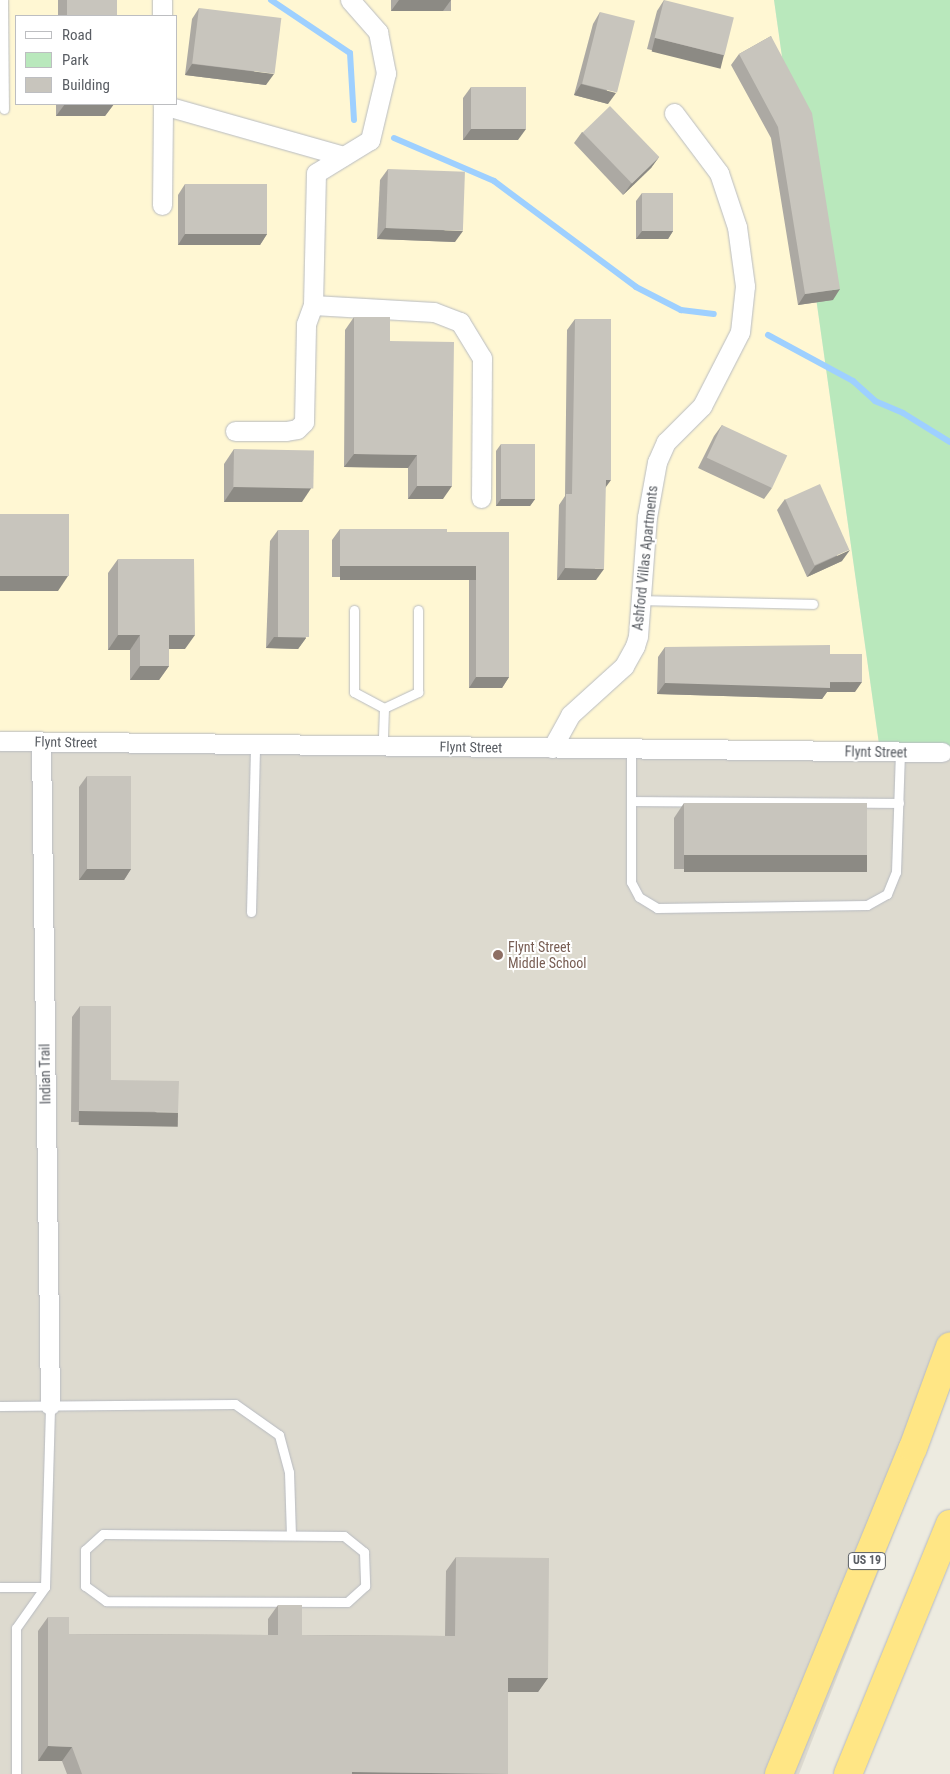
<!DOCTYPE html>
<html>
<head>
<meta charset="utf-8">
<style>
	body { margin:0 }
	#map { position:relative; width:950px; height:1774px; overflow:hidden; background:#edebe0; font-family:"Roboto Condensed",sans-serif }
	div>[style] { position:absolute }
	.commercial>* { inset:0; background:#fff7d3 }
	.education>* { inset:0; background:#dddacf }
	.green>* { inset:0; background:#b9e8bc }
	.stream>* { height:6px; margin:-3px; padding:0 3px; transform-origin:3px; border-radius:3px; background:#9ed0ff }
	.roads { filter:drop-shadow(0 0 1px #b8bbc1) drop-shadow(0 0 1px #b8bbc1) }
	.lane>* { height:9px; margin:-4.5px; padding:0 4.5px; transform-origin:4.5px; border-radius:4.5px; background:#fff }
	.street>* { height:19px; margin:-9.5px; padding:0 9.5px; transform-origin:9.5px; border-radius:9.5px; background:#fff }
	.highway>* { height:28px; margin:-14px; padding:0 14px; transform-origin:14px; border-radius:14px; background:#ffe685 }
	.wall>* { inset:0; background:#aca9a3; transform-origin:0 0 }
	.shaded-wall>* { inset:0; background:#8c8a84; transform-origin:0 0 }
	.building>* { inset:0; background:#c8c5bd; transform-origin:0 0 }
	.dots>* { width:14px; height:14px; translate:-50% -50%; box-sizing:border-box; border:2px solid #fff; border-radius:50% }
	span { translate:-50% -50%; white-space:nowrap; text-align:center; line-height:1.15; -webkit-text-stroke:4px #fff; paint-order:stroke }
	.shield-label span { padding:1px 4px; background:#fff; border:1px solid; border-radius:4px; -webkit-text-stroke-width:0 }
	.shield-label { font-size:12px; color:#595d63; font-weight:700 }
	.street-label { font-size:14px; color:#595d63 }
	.education-label { font-size:14px; color:#785e54 }
	.left { translate:0 -50%; text-align:left }
	.legend { position:absolute; left:15px; top:15px; width:162px; height:90px; box-sizing:border-box; background:#fff; border:1px solid #bdbec1; margin:0; padding:6px 9px; list-style:none; font-size:15px; color:#595d63 }
	.legend li { display:flex; align-items:center; gap:10px; height:25px }
	.legend b { width:25px; border:1px solid #bdbec1 }
</style>
</head>
<body>
<div id="map">
	<div class="commercial">
		<i style="clip-path:polygon(evenodd,0 0,774px 0,880px 751px,0 740px,0 0,16px 16px,176px 16px,176px 104px,16px 104px,16px 16px)"></i>
	</div>
	<div class="education">
		<i style="clip-path:polygon(0 740px,950px 752px,950px 1390px,799px 1774px,0 1774px)"></i>
	</div>
	<div class="green">
		<i style="clip-path:polygon(774px 0,950px 0,950px 752px,880px 751px)"></i>
	</div>
	<div class="stream">
		<i style="left:271px;top:0;width:95px;rotate:33.9deg"></i>
		<i style="left:350px;top:53px;width:67px;rotate:86.6deg"></i>
		<i style="left:394px;top:138px;width:109px;rotate:23.3deg"></i>
		<i style="left:494px;top:181px;width:177px;rotate:36.7deg"></i>
		<i style="left:636px;top:287px;width:51px;rotate:27.1deg"></i>
		<i style="left:681px;top:310px;width:33px;rotate:7deg"></i>
		<i style="left:768px;top:335px;width:97px;rotate:28.4deg"></i>
		<i style="left:853px;top:381px;width:30px;rotate:42deg"></i>
		<i style="left:875px;top:401px;width:30px;rotate:23deg"></i>
		<i style="left:903px;top:413px;width:55px;rotate:31.7deg"></i>
	</div>
	<div class="roads">
		<div class="lane">
			<i style="left:3px;top:0;width:109px;rotate:89.5deg"></i>
			<i style="left:641px;top:600px;width:172px;rotate:1.3deg"></i>
			<i style="left:354px;top:610px;width:82px;rotate:90deg"></i>
			<i style="left:354px;top:692px;width:34px;rotate:28deg"></i>
			<i style="left:384px;top:708px;width:38px;rotate:92deg"></i>
			<i style="left:384px;top:708px;width:38px;rotate:-25deg"></i>
			<i style="left:418px;top:692px;width:82px;rotate:-90deg"></i>
			<i style="left:631px;top:749px;width:133px;rotate:90deg"></i>
			<i style="left:631px;top:882px;width:17px;rotate:62deg"></i>
			<i style="left:639px;top:897px;width:21px;rotate:31deg"></i>
			<i style="left:657px;top:908px;width:210px;rotate:-0.8deg"></i>
			<i style="left:867px;top:905px;width:23px;rotate:-29deg"></i>
			<i style="left:887px;top:894px;width:24px;rotate:-68deg"></i>
			<i style="left:896px;top:872px;width:120px;rotate:-88.1deg"></i>
			<i style="left:631px;top:801px;width:268px;rotate:0.4deg"></i>
			<i style="left:251px;top:912px;width:168px;rotate:-88.6deg"></i>
			<i style="left:0;top:1406px;width:235px;rotate:-0.5deg"></i>
			<i style="left:235px;top:1404px;width:54px;rotate:35.2deg"></i>
			<i style="left:279px;top:1435px;width:38px;rotate:75deg"></i>
			<i style="left:289px;top:1472px;width:62px;rotate:88.2deg"></i>
			<i style="left:103px;top:1534px;width:241px;rotate:0.5deg"></i>
			<i style="left:344px;top:1536px;width:26px;rotate:39deg"></i>
			<i style="left:364px;top:1552px;width:34px;rotate:88deg"></i>
			<i style="left:365px;top:1586px;width:24px;rotate:138deg"></i>
			<i style="left:347px;top:1602px;width:241px;rotate:-179.8deg"></i>
			<i style="left:106px;top:1601px;width:26px;rotate:-144deg"></i>
			<i style="left:85px;top:1586px;width:36px;rotate:-90deg"></i>
			<i style="left:85px;top:1550px;width:24px;rotate:-42deg"></i>
			<i style="left:0;top:1587px;width:45px"></i>
			<i style="left:16px;top:1774px;width:146px;rotate:-90deg"></i>
			<i style="left:16px;top:1628px;width:50px;rotate:-54.7deg"></i>
			<i style="left:45px;top:1587px;width:182px;rotate:-88.4deg"></i>
		</div>
		<div class="street">
			<i style="left:162px;top:0;width:16px;rotate:90deg"></i>
			<i style="left:350px;top:0;width:43px;rotate:48.8deg"></i>
			<i style="left:378px;top:32px;width:42px;rotate:79deg"></i>
			<i style="left:386px;top:73px;width:69px;rotate:103.4deg"></i>
			<i style="left:370px;top:140px;width:63px;rotate:148.6deg"></i>
			<i style="left:316px;top:173px;width:132px;rotate:91.3deg"></i>
			<i style="left:313px;top:305px;width:121px;rotate:3.3deg"></i>
			<i style="left:434px;top:312px;width:28px;rotate:21deg"></i>
			<i style="left:460px;top:322px;width:42px;rotate:58.6deg"></i>
			<i style="left:482px;top:358px;width:140px;rotate:90.4deg"></i>
			<i style="left:162px;top:205px;width:100px;rotate:-89.4deg"></i>
			<i style="left:163px;top:105px;width:187px;rotate:15.8deg"></i>
			<i style="left:235px;top:431px;width:51px"></i>
			<i style="left:286px;top:431px;width:11px;rotate:-10deg"></i>
			<i style="left:297px;top:429px;width:10px;rotate:-45deg"></i>
			<i style="left:304px;top:422px;width:98px;rotate:-88.8deg"></i>
			<i style="left:306px;top:324px;width:20px;rotate:-70deg"></i>
			<i style="left:0;top:741px;width:942px;rotate:0.67deg"></i>
			<i style="left:41px;top:742px;width:663px;rotate:89.22deg"></i>
			<i style="left:552px;top:748px;width:38px;rotate:-61deg"></i>
			<i style="left:570px;top:715px;width:73px;rotate:-42.2deg"></i>
			<i style="left:624px;top:666px;width:23px;rotate:-61deg"></i>
			<i style="left:635px;top:646px;width:10px;rotate:-73deg"></i>
			<i style="left:638px;top:636px;width:119px;rotate:-85.7deg"></i>
			<i style="left:647px;top:517px;width:56px;rotate:-79.7deg"></i>
			<i style="left:657px;top:462px;width:22px;rotate:-66deg"></i>
			<i style="left:666px;top:442px;width:51px;rotate:-45deg"></i>
			<i style="left:702px;top:406px;width:83px;rotate:-62.8deg"></i>
			<i style="left:740px;top:332px;width:46px;rotate:-83.8deg"></i>
			<i style="left:745px;top:286px;width:60px;rotate:-97.7deg"></i>
			<i style="left:737px;top:227px;width:57px;rotate:-108.4deg"></i>
			<i style="left:719px;top:173px;width:75px;rotate:-126.9deg"></i>
		</div>
		<div class="highway">
			<i style="left:779px;top:1774px;width:352px;rotate:-67.7deg"></i>
			<i style="left:913px;top:1448px;width:108px;rotate:-69.9deg"></i>
			<i style="left:848px;top:1774px;width:270px;rotate:-67.8deg"></i>
		</div>
	</div>
	<div class="wall">
		<i style="left:58px;top:0;width:59px;height:16px"></i>
		<i style="left:391px;top:0;width:60px;height:11px"></i>
		<i style="clip-path:polygon(664px 0,724px 55px,717px 66px,647px 49px,657px 11px)"></i>
		<i style="clip-path:polygon(199px 8px,266px 85px,185px 75px,192px 19px)"></i>
		<i style="clip-path:polygon(600px 12px,608px 104px,574px 95px,593px 24px)"></i>
		<i style="clip-path:polygon(771px 36px,833px 300px,798px 305px,771px 138px,731px 65px,739px 54px)"></i>
		<i style="clip-path:polygon(471px 87px,518px 140px,463px 140px,463px 98px)"></i>
		<i style="clip-path:polygon(56px 104px,114px 104px,105px 116px,56px 116px)"></i>
		<i style="clip-path:polygon(582px 132px,659px 157px,651px 168px,623px 195px,574px 143px)"></i>
		<i style="clip-path:polygon(388px 169px,455px 242px,377px 239px,380px 180px)"></i>
		<i style="clip-path:polygon(185px 184px,267px 234px,260px 245px,178px 245px,178px 195px)"></i>
		<i style="clip-path:polygon(642px 193px,673px 231px,668px 239px,636px 239px,636px 201px)"></i>
		<i style="clip-path:polygon(354px 317px,390px 341px,443px 499px,408px 499px,408px 468px,344px 467px,345px 330px)"></i>
		<i style="clip-path:polygon(575px 319px,596px 580px,557px 580px,559px 505px,565px 496px,567px 330px)"></i>
		<i style="clip-path:polygon(722px 425px,772px 488px,764px 499px,698px 468px,714px 436px)"></i>
		<i style="clip-path:polygon(501px 444px,535px 499px,530px 506px,496px 506px,496px 451px)"></i>
		<i style="clip-path:polygon(234px 449px,302px 502px,224px 502px,224px 464px)"></i>
		<i style="clip-path:polygon(785px 499px,842px 561px,807px 577px,777px 510px)"></i>
		<i style="clip-path:polygon(340px 529px,447px 532px,509px 532px,509px 677px,502px 688px,469px 688px,469px 577px,332px 577px,332px 540px)"></i>
		<i style="clip-path:polygon(278px 530px,306px 638px,298px 649px,266px 648px,270px 541px)"></i>
		<i style="clip-path:polygon(118px 559px,185px 649px,169px 649px,169px 666px,159px 680px,130px 680px,130px 650px,108px 650px,108px 573px)"></i>
		<i style="clip-path:polygon(665px 647px,830px 654px,855px 692px,827px 692px,822px 699px,657px 694px,658px 657px)"></i>
		<i style="clip-path:polygon(87px 776px,131px 869px,124px 880px,79px 880px,79px 787px)"></i>
		<i style="clip-path:polygon(684px 803px,857px 869px,674px 869px,674px 818px)"></i>
		<i style="clip-path:polygon(80px 1006px,111px 1080px,171px 1123px,71px 1122px,72px 1017px)"></i>
		<i style="clip-path:polygon(456px 1557px,548px 1678px,538px 1692px,508px 1692px,508px 1774px,67px 1774px,62px 1761px,38px 1761px,38px 1631px,48px 1617px,69px 1634px,268px 1635px,268px 1619px,278px 1605px,302px 1635px,445px 1636px,446px 1571px)"></i>
	</div>
	<div class="shaded-wall">
		<i style="clip-path:polygon(399px 0,451px 0,443px 11px,391px 11px)"></i>
		<i style="left:655px;top:38px;width:71px;height:14px;rotate:14deg"></i>
		<i style="clip-path:polygon(192px 64px,274px 74px,266px 85px,185px 75px)"></i>
		<i style="clip-path:polygon(581px 84px,616px 93px,608px 104px,574px 95px)"></i>
		<i style="clip-path:polygon(65px 104px,114px 104px,105px 116px,56px 116px)"></i>
		<i style="clip-path:polygon(471px 129px,526px 129px,518px 140px,463px 140px)"></i>
		<i style="clip-path:polygon(659px 157px,651px 168px,623px 195px,631px 184px)"></i>
		<i style="clip-path:polygon(385px 228px,463px 231px,455px 242px,377px 239px)"></i>
		<i style="clip-path:polygon(642px 231px,673px 231px,668px 239px,636px 239px)"></i>
		<i style="clip-path:polygon(185px 234px,267px 234px,260px 245px,178px 245px)"></i>
		<i style="clip-path:polygon(840px 289px,833px 300px,798px 305px,805px 294px)"></i>
		<i style="clip-path:polygon(354px 454px,417px 455px,408px 468px,344px 467px)"></i>
		<i style="clip-path:polygon(606px 480px,611px 480px,603px 491px)"></i>
		<i style="clip-path:polygon(417px 486px,452px 486px,443px 499px,408px 499px)"></i>
		<i style="clip-path:polygon(234px 487px,312px 487px,302px 502px,224px 502px)"></i>
		<i style="clip-path:polygon(501px 499px,535px 499px,530px 506px,496px 506px)"></i>
		<i style="clip-path:polygon(850px 550px,842px 561px,807px 577px,815px 566px)"></i>
		<i style="left:340px;top:566px;width:136px;height:14px"></i>
		<i style="clip-path:polygon(565px 568px,604px 569px,596px 580px,557px 580px)"></i>
		<i style="clip-path:polygon(0 576px,68px 576px,58px 591px,0 591px)"></i>
		<i style="clip-path:polygon(118px 635px,140px 635px,130px 650px,108px 650px)"></i>
		<i style="clip-path:polygon(169px 635px,195px 635px,185px 649px,159px 649px)"></i>
		<i style="clip-path:polygon(274px 637px,306px 638px,298px 649px,266px 648px)"></i>
		<i style="clip-path:polygon(140px 666px,169px 666px,159px 680px,130px 680px)"></i>
		<i style="clip-path:polygon(476px 677px,509px 677px,502px 688px,469px 688px)"></i>
		<i style="clip-path:polygon(862px 682px,855px 692px,827px 692px,822px 699px,657px 694px,665px 683px)"></i>
		<i style="left:684px;top:855px;width:183px;height:17px"></i>
		<i style="clip-path:polygon(87px 869px,131px 869px,124px 880px,79px 880px)"></i>
		<i style="left:79px;top:1111px;width:99px;height:14px;rotate:1deg"></i>
		<i style="clip-path:polygon(508px 1678px,548px 1678px,538px 1692px,498px 1692px)"></i>
		<i style="clip-path:polygon(48px 1746px,72px 1747px,62px 1761px,38px 1761px)"></i>
		<i style="clip-path:polygon(352px 1772px,507px 1774px,351px 1774px)"></i>
	</div>
	<div class="building">
		<i style="left:67px;top:0;width:50px;height:16px"></i>
		<i style="left:664px;top:0;width:72px;height:39px;rotate:14deg"></i>
		<i style="left:199px;top:8px;width:83px;height:56px;rotate:7deg"></i>
		<i style="left:600px;top:12px;width:36px;height:74px;rotate:14deg"></i>
		<i style="clip-path:polygon(771px 36px,812px 113px,840px 289px,805px 294px,778px 127px,739px 54px)"></i>
		<i style="left:471px;top:87px;width:55px;height:42px"></i>
		<i style="left:610px;top:106px;width:71px;height:38px;rotate:46deg"></i>
		<i style="left:388px;top:169px;width:77px;height:59px;rotate:2deg"></i>
		<i style="left:185px;top:184px;width:82px;height:50px"></i>
		<i style="left:642px;top:193px;width:31px;height:38px"></i>
		<i style="clip-path:polygon(354px 317px,390px 317px,390px 341px,454px 342px,452px 486px,417px 486px,417px 455px,354px 454px)"></i>
		<i style="clip-path:polygon(575px 319px,611px 319px,611px 480px,606px 480px,604px 569px,565px 568px,566px 494px,572px 494px)"></i>
		<i style="left:722px;top:425px;width:72px;height:36px;rotate:25deg"></i>
		<i style="left:501px;top:444px;width:34px;height:55px"></i>
		<i style="left:234px;top:449px;width:80px;height:38px;rotate:1deg"></i>
		<i style="left:820px;top:484px;width:72px;height:38px;rotate:66deg"></i>
		<i style="left:0;top:514px;width:69px;height:62px"></i>
		<i style="clip-path:polygon(340px 529px,447px 529px,447px 532px,509px 532px,509px 677px,476px 677px,476px 566px,340px 566px)"></i>
		<i style="left:278px;top:530px;width:31px;height:107px"></i>
		<i style="clip-path:polygon(118px 559px,194px 559px,195px 635px,169px 635px,169px 666px,140px 666px,140px 635px,118px 635px)"></i>
		<i style="clip-path:polygon(830px 645px,830px 654px,862px 654px,862px 682px,830px 682px,830px 688px,665px 683px,665px 647px)"></i>
		<i style="left:87px;top:776px;width:44px;height:93px"></i>
		<i style="left:684px;top:803px;width:183px;height:52px"></i>
		<i style="clip-path:polygon(80px 1006px,111px 1006px,111px 1080px,179px 1081px,178px 1112px,79px 1111px)"></i>
		<i style="clip-path:polygon(456px 1557px,549px 1558px,548px 1678px,508px 1678px,508px 1774px,352px 1772px,352px 1774px,82px 1774px,72px 1747px,48px 1746px,48px 1617px,69px 1617px,69px 1634px,278px 1635px,278px 1605px,302px 1605px,302px 1635px,455px 1636px)"></i>
	</div>
	<div class="dots">
		<i style="left:498px;top:955px;background:#8d6e63"></i>
	</div>
	<div class="shield-label">
		<span style="left:867px;top:1561px">US 19</span>
	</div>
	<div class="street-label">
		<span style="left:645px;top:558px;rotate:-84deg">Ashford Villas Apartments</span>
		<span style="left:66px;top:742px;rotate:1deg">Flynt Street</span>
		<span style="left:471px;top:747px;rotate:1deg">Flynt Street</span>
		<span style="left:876px;top:752px;rotate:1deg">Flynt Street</span>
		<span style="left:45px;top:1074px;rotate:-91deg">Indian Trail</span>
	</div>
	<div class="education-label">
		<span class="left" style="left:508px;top:955px">Flynt Street<br>Middle School</span>
	</div>
	<ul class="legend">
	<li><b style="height:6px;background:#fff"></b>Road</li>
	<li><b style="height:14px;background:#b9e8bc"></b>Park</li>
	<li><b style="height:14px;background:#c8c5bd"></b>Building</li>
	</ul>
</div>
</body>
</html>
